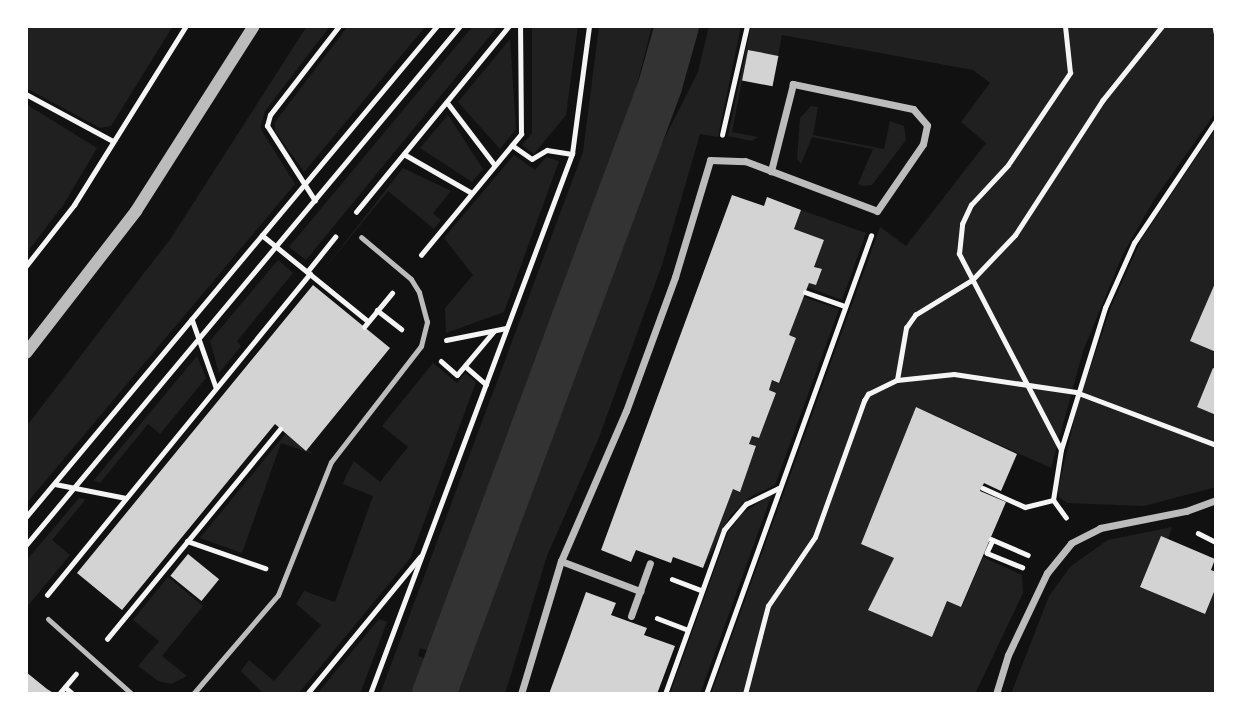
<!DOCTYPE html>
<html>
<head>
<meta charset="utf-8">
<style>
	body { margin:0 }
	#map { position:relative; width:1242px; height:720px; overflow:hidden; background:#111; font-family:"Roboto Condensed",sans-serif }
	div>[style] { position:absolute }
	.green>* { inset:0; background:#202020 }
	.canal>* { height:44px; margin:-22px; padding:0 22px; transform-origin:22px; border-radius:22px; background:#333 }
	.building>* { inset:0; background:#d3d3d3; transform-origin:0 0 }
	.path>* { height:4.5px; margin:-2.25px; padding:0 2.25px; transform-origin:2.25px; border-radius:2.25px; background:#f5f5f5 }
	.service>* { height:5px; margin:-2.5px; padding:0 2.5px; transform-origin:2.5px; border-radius:2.5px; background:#bcbcbc }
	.minor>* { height:7px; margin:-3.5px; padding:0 3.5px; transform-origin:3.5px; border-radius:3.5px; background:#bcbcbc }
	.tertiary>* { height:12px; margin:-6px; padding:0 6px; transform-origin:6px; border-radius:6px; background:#bcbcbc }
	span { translate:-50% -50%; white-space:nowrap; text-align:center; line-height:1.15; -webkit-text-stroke:7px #fff; paint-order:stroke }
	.frame { position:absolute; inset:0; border:28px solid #fff; pointer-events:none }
</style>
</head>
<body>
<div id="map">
	<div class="green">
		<i style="clip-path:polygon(26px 26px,173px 26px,111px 126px,100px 128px,26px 88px)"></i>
		<i style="clip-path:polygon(307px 26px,330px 26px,265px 111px,260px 128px,295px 184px,26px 504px,26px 427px,171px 238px)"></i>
		<i style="clip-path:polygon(348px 26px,426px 26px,304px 172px,275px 131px,275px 122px)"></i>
		<i style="clip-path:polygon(473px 26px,498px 26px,306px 260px,289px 247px)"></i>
		<i style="clip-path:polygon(532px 26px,578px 26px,566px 115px,534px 154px,522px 145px,532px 133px)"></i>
		<i style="clip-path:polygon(599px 26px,652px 26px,634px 96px,429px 651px,420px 648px,418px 656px,426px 659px,413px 694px,380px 694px,583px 152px)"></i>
		<i style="clip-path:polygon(709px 26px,741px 26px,718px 137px,700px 134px,662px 265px,598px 440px,547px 556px,505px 694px,455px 694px,654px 159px,698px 72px)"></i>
		<i style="clip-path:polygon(751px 26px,1216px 26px,1216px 112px,1155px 198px,1123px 254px,1083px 351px,1051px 468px,916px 407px,861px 544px,894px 558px,869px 610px,932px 637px,947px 601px,962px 607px,983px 557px,1022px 575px,1023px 593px,975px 694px,711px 694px,880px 227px,906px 246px,986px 143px,961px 122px,990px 83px,973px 70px,782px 35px,778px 56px,748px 50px,732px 132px,758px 137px,752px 141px,728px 136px)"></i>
		<i style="clip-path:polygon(510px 39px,516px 129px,500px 149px,458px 102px)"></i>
		<i style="clip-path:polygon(26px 104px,97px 148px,64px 204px,26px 254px)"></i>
		<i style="clip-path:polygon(811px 106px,818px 107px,813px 135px,884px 149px,890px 121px,904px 126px,906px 140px,872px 185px,863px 186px,858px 184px,873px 149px,812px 137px,801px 164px,797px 159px,800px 118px)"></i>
		<i style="clip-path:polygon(448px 115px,483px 169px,472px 182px,420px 148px)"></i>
		<i style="clip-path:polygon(1216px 128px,1216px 281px,1190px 341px,1216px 352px,1216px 369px,1197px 407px,1216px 415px,1216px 487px,1144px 506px,1067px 503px,1059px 497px,1058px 489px,1078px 404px,1111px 307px,1141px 240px)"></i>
		<i style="clip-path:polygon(514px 155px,535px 170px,546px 157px,559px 161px,504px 312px,446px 333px,445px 308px,473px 275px,444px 238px)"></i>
		<i style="clip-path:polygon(403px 168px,451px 191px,433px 213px,441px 220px,434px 229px,388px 191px,321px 273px)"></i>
		<i style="clip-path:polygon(801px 210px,866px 233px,842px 300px,807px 287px,809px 283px,816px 285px,822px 270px,814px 267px,824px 240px,794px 229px)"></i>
		<i style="clip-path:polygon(278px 260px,293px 273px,237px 341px,241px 346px,219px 373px,210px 341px)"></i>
		<i style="clip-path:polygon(803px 297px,839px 309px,775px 485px,752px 496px,731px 515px,703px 568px,733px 489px,740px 491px,756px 447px,749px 444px,752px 436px,759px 438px,776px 393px,769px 390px,772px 380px,780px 383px,796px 338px,789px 335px)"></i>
		<i style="clip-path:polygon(197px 356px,206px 378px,160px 434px,148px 424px,100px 483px,94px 480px)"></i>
		<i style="clip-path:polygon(433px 363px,457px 383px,465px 373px,476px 382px,411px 557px,298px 694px,264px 694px,241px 671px,249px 660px,274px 681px,321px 625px,296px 604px,304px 591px,335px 602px,373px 496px,343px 484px,346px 476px,354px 461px,380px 482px,408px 447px,382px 426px)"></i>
		<i style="clip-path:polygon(287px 432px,313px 454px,281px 443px,242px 553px,200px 538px)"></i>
		<i style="clip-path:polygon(772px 494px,700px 694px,670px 694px,728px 532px,743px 513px)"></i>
		<i style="clip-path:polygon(79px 498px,86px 499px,52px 540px,70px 555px,26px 608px,26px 561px)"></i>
		<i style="clip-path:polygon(1172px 527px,1168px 539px,1161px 537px,1140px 587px,1204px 614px,1216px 587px,1216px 694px,1011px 694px,1049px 596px,1071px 566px,1108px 540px)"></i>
		<i style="clip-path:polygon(168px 577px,203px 606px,162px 656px,187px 676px,171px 684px,158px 681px,138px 666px,159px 641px,133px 620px)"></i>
		<i style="clip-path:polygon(379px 619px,387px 622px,360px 694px,317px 694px)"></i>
	</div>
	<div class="canal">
		<i style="left:434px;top:694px;width:649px;rotate:-69.61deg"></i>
		<i style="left:660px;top:86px;width:62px;rotate:-74.2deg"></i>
	</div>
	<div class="building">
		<i style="left:748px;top:50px;width:31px;height:31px;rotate:11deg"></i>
		<i style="clip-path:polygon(732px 195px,764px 206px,767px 197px,801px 210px,794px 229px,824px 240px,814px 267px,822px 269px,816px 285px,809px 283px,789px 335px,796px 338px,779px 383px,772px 380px,769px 390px,776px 393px,759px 438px,752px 436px,749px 444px,756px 446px,740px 492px,733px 489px,703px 568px,673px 557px,671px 563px,636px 550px,631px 562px,601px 550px)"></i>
		<i style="clip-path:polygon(1216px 281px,1216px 352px,1190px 341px)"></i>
		<i style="clip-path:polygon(313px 285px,390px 348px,306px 451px,275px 424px,122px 610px,77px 573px)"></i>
		<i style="clip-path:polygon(1213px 368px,1216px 369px,1216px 415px,1197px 407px)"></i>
		<i style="clip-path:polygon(916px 407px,1017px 454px,1001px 491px,984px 483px,980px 491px,1006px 502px,961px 607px,947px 601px,932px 637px,868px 610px,894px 558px,861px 544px)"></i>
		<i style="clip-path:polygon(1161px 536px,1215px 559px,1211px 570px,1216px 572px,1216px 587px,1205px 614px,1140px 587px)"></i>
		<i style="left:188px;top:554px;width:40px;height:28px;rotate:39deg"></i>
		<i style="clip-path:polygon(586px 592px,616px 603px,611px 615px,647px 628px,644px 635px,675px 646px,657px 694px,549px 694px)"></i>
		<i style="clip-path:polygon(26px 672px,47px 689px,55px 694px,26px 694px)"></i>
	</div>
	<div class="path">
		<i style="left:1215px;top:26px;width:6px;rotate:81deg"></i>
		<i style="left:26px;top:94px;width:99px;rotate:28.4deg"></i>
		<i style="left:447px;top:102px;width:79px;rotate:52.7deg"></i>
		<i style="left:722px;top:135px;width:112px;rotate:-77.1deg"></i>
		<i style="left:512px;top:145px;width:24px;rotate:35deg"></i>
		<i style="left:532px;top:159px;width:17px;rotate:-31deg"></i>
		<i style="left:547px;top:150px;width:25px;rotate:9deg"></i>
		<i style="left:404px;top:154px;width:78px;rotate:29.8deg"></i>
		<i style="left:315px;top:201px;width:89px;rotate:-122.6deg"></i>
		<i style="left:267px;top:126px;width:11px;rotate:-75deg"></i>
		<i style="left:270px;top:115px;width:113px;rotate:-52.2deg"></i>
		<i style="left:356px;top:212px;width:241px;rotate:-50.6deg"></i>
		<i style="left:262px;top:235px;width:136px;rotate:39.1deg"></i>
		<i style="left:421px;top:255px;width:157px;rotate:-50.4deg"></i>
		<i style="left:521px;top:134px;width:108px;rotate:-90.5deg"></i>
		<i style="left:26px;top:266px;width:78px;rotate:-51.8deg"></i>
		<i style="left:74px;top:205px;width:211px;rotate:-58deg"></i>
		<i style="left:307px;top:272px;width:45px;rotate:-51.3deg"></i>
		<i style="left:805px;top:292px;width:42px;rotate:19.3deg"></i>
		<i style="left:377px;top:310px;width:31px;rotate:38deg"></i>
		<i style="left:192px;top:319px;width:72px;rotate:70.6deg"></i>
		<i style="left:364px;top:327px;width:44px;rotate:-50.5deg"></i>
		<i style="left:446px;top:340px;width:61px;rotate:-11.3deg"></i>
		<i style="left:441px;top:361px;width:21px;rotate:41deg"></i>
		<i style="left:457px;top:375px;width:57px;rotate:-49.9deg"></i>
		<i style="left:465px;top:366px;width:28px;rotate:41deg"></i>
		<i style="left:897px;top:380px;width:57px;rotate:-6deg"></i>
		<i style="left:954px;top:374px;width:123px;rotate:8.4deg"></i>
		<i style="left:1076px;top:392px;width:150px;rotate:20.7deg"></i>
		<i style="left:1061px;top:450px;width:221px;rotate:-117.5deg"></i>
		<i style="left:959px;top:254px;width:30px;rotate:-84deg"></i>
		<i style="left:962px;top:224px;width:21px;rotate:-65deg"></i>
		<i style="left:971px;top:205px;width:54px;rotate:-47.2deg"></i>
		<i style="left:1008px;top:165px;width:111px;rotate:-56deg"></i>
		<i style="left:1070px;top:73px;width:47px;rotate:-96.1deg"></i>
		<i style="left:55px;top:484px;width:72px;rotate:11.2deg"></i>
		<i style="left:983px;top:488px;width:46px;rotate:24.3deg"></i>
		<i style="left:1025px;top:507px;width:29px;rotate:-14deg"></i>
		<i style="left:26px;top:517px;width:640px;rotate:-50.07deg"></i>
		<i style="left:1066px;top:518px;width:22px;rotate:-126deg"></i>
		<i style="left:1053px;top:500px;width:51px;rotate:-80.9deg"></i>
		<i style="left:1061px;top:450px;width:149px;rotate:-72.8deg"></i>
		<i style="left:1105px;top:308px;width:71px;rotate:-66deg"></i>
		<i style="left:1134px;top:243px;width:147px;rotate:-56.1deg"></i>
		<i style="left:1198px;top:533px;width:20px;rotate:27deg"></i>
		<i style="left:991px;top:539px;width:40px;rotate:23.4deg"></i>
		<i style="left:993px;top:540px;width:14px;rotate:115deg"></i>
		<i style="left:987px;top:553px;width:38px;rotate:22deg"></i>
		<i style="left:187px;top:541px;width:83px;rotate:19.1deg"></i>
		<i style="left:26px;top:545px;width:677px;rotate:-50.1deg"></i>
		<i style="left:672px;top:579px;width:30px;rotate:21deg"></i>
		<i style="left:47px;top:595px;width:415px;rotate:-50.7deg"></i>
		<i style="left:657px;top:618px;width:31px;rotate:21deg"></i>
		<i style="left:107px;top:639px;width:272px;rotate:-50.5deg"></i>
		<i style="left:65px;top:687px;width:11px;rotate:41deg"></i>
		<i style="left:59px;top:694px;width:26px;rotate:-50deg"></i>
		<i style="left:307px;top:694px;width:178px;rotate:-50.5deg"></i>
		<i style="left:370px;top:694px;width:577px;rotate:-69.49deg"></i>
		<i style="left:572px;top:154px;width:129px;rotate:-82.4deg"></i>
		<i style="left:665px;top:694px;width:174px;rotate:-70.2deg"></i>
		<i style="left:724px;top:530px;width:34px;rotate:-50deg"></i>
		<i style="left:746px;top:504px;width:37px;rotate:-26deg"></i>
		<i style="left:706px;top:694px;width:487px;rotate:-70.2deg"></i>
		<i style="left:745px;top:694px;width:91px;rotate:-75.4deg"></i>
		<i style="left:768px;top:606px;width:83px;rotate:-55.7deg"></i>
		<i style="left:815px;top:537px;width:145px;rotate:-70.2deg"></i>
		<i style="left:864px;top:401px;width:8px;rotate:-60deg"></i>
		<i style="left:868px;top:394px;width:32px;rotate:-26deg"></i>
		<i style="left:897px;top:380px;width:53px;rotate:-80.2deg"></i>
		<i style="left:906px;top:328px;width:16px;rotate:-55deg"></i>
		<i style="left:915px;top:315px;width:67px;rotate:-31.6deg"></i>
		<i style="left:972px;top:280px;width:62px;rotate:-46.3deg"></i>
		<i style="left:1015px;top:235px;width:160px;rotate:-57deg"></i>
		<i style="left:1102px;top:101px;width:96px;rotate:-51.3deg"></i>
	</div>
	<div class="service">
		<i style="left:48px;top:619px;width:113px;rotate:41.8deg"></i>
		<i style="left:193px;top:694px;width:130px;rotate:-49.4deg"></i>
		<i style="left:278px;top:595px;width:143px;rotate:-68.3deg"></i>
		<i style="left:331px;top:462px;width:147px;rotate:-52.2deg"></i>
		<i style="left:421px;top:346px;width:25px;rotate:-76deg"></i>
		<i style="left:427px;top:322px;width:31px;rotate:-105deg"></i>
		<i style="left:419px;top:292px;width:15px;rotate:-122deg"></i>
		<i style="left:411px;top:279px;width:65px;rotate:-140deg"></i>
	</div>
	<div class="minor">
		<i style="left:561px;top:561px;width:85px;rotate:20.8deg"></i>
		<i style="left:631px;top:616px;width:56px;rotate:-70.3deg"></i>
		<i style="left:521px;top:694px;width:139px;rotate:-73.3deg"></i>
		<i style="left:561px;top:561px;width:163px;rotate:-66.6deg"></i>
		<i style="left:626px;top:411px;width:143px;rotate:-69.9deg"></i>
		<i style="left:675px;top:277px;width:122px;rotate:-73.3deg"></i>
		<i style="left:710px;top:160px;width:35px;rotate:2deg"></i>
		<i style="left:745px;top:161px;width:141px;rotate:20.7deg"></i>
		<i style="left:877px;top:211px;width:81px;rotate:-55.5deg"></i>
		<i style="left:923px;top:144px;width:19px;rotate:-78deg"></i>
		<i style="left:927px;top:125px;width:21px;rotate:-131deg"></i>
		<i style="left:913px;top:109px;width:123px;rotate:-168.2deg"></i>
		<i style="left:793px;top:84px;width:90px;rotate:104.2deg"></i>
		<i style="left:996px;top:694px;width:41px;rotate:-72.9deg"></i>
		<i style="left:1008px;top:655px;width:91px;rotate:-64.6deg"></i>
		<i style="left:1047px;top:573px;width:38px;rotate:-51deg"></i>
		<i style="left:1071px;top:543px;width:33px;rotate:-27deg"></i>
		<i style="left:1100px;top:528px;width:88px;rotate:-11.2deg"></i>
		<i style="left:1186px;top:511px;width:32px;rotate:-20deg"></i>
	</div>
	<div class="tertiary">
		<i style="left:26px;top:353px;width:180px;rotate:-52.2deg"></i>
		<i style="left:136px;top:211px;width:219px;rotate:-57.5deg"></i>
	</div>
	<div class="frame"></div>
</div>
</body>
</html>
